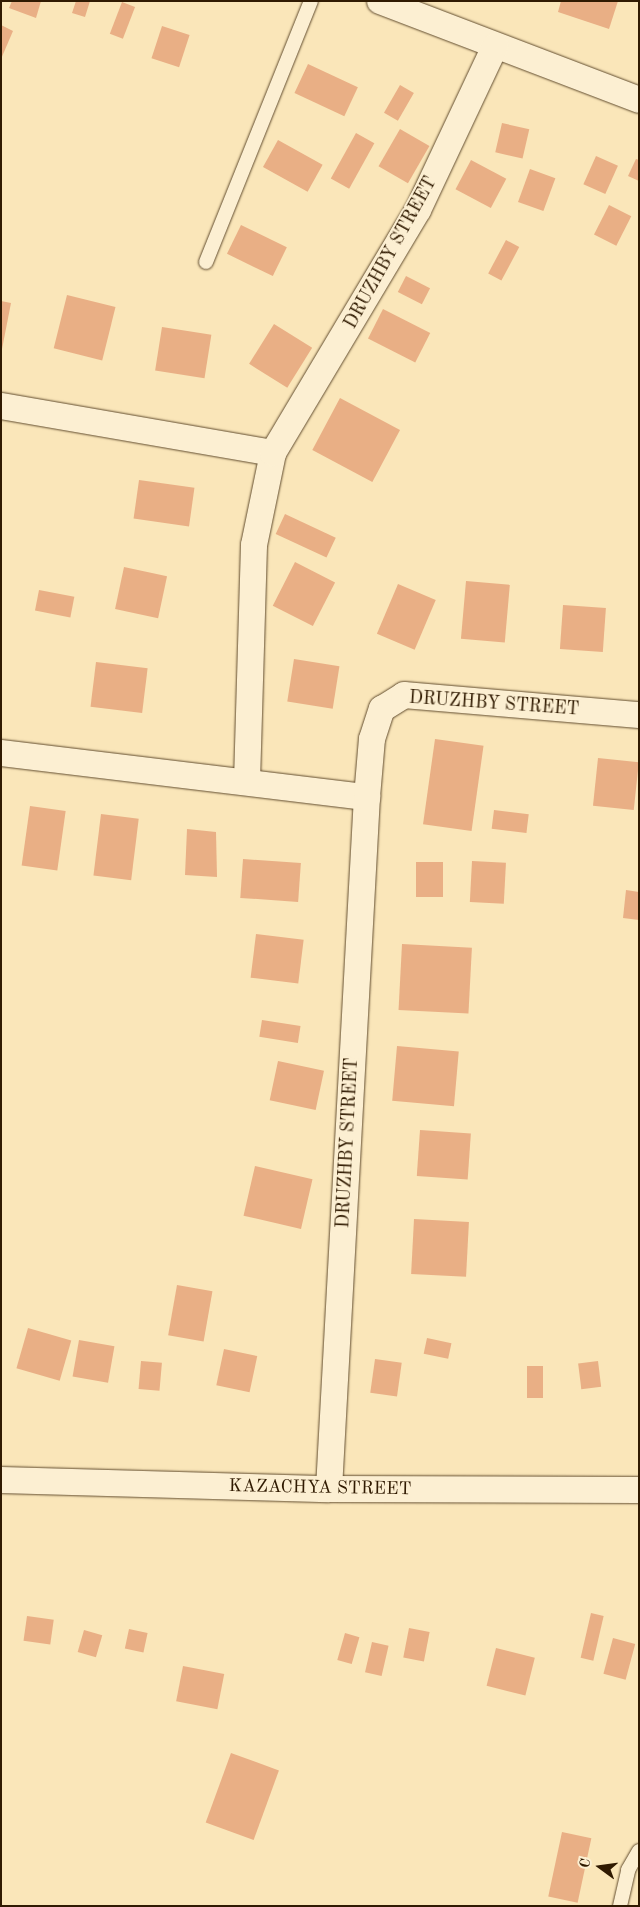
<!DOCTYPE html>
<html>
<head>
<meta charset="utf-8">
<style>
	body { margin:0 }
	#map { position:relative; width:640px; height:1907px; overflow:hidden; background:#fae6b9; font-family:"Old Standard TT",serif }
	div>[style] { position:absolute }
	.building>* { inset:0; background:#e9af85; transform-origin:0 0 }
	.roads { filter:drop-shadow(0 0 1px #624d2f) drop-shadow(0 0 1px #624d2f) }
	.lane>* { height:14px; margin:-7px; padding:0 7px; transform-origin:7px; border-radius:7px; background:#fcefd2 }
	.street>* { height:26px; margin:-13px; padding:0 13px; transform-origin:13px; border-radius:13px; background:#fcefd2 }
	span { translate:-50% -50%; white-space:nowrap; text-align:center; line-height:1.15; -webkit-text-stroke:4px #fcefd2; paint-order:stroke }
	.street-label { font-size:18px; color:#301a01 }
	.frame { position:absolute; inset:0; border:2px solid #301a01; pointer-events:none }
	.north { position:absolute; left:575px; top:1842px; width:50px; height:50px; -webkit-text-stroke:4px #fcefd2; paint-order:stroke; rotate:284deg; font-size:14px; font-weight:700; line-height:20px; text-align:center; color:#301a01 }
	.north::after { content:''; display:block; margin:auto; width:18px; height:22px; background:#301a01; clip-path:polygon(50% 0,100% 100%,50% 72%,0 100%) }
</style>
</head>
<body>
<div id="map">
	<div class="building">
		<i style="clip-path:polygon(12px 1px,41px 1px,36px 18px,9px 8px)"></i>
		<i style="clip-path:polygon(76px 1px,90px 1px,85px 17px,72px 13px)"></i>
		<i style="clip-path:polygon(561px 1px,618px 1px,609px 29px,558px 12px)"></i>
		<i style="left:122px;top:2px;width:14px;height:34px;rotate:21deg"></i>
		<i style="clip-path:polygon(1px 25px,13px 31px,1px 59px)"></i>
		<i style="left:162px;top:26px;width:29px;height:34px;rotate:18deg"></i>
		<i style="left:308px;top:64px;width:55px;height:32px;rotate:25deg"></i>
		<i style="left:400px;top:85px;width:16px;height:32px;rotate:30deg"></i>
		<i style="left:502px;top:123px;width:28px;height:30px;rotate:13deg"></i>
		<i style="left:400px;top:129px;width:34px;height:43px;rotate:30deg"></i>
		<i style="left:356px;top:133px;width:21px;height:52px;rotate:29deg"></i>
		<i style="left:278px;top:140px;width:51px;height:31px;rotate:29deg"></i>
		<i style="left:596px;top:156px;width:24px;height:31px;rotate:24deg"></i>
		<i style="clip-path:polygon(636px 159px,639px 160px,639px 181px,628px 176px)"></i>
		<i style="left:471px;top:160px;width:40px;height:33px;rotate:28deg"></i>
		<i style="left:530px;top:169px;width:27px;height:35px;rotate:20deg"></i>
		<i style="left:609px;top:205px;width:25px;height:33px;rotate:27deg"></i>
		<i style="left:241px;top:225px;width:51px;height:32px;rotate:26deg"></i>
		<i style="left:506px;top:240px;width:15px;height:38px;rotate:28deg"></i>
		<i style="left:406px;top:276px;width:27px;height:18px;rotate:27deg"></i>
		<i style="left:67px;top:295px;width:50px;height:55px;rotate:14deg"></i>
		<i style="clip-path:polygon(1px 301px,11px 303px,2px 349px,1px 349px)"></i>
		<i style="left:383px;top:309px;width:53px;height:33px;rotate:27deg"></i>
		<i style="left:274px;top:324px;width:45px;height:47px;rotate:32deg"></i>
		<i style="left:162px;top:327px;width:50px;height:44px;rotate:9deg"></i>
		<i style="left:340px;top:398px;width:68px;height:59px;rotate:28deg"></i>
		<i style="left:139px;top:480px;width:56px;height:39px;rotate:8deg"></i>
		<i style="left:285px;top:514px;width:56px;height:22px;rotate:25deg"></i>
		<i style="left:295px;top:562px;width:45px;height:49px;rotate:27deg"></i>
		<i style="left:124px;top:567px;width:44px;height:43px;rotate:12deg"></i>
		<i style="left:466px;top:581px;width:44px;height:58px;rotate:5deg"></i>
		<i style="left:398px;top:584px;width:41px;height:54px;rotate:23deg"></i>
		<i style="left:39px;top:590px;width:36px;height:21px;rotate:11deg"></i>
		<i style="left:563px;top:605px;width:43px;height:44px;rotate:4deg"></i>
		<i style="left:294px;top:659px;width:46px;height:43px;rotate:9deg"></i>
		<i style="left:96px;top:662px;width:52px;height:45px;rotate:7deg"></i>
		<i style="left:435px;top:739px;width:49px;height:86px;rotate:8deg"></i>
		<i style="left:598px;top:758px;width:41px;height:48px;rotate:6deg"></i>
		<i style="left:30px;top:806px;width:36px;height:60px;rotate:8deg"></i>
		<i style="left:494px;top:810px;width:35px;height:19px;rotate:7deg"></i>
		<i style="left:101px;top:814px;width:38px;height:62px;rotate:7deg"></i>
		<i style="clip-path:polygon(187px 829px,216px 832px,217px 877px,185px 875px)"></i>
		<i style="left:243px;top:859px;width:58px;height:39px;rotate:4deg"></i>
		<i style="left:472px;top:861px;width:34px;height:41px;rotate:3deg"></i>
		<i style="left:443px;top:862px;width:35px;height:27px;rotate:90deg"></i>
		<i style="clip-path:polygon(626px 890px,639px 892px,639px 920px,623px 918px)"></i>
		<i style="left:256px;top:934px;width:48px;height:44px;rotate:7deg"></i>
		<i style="left:402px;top:944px;width:70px;height:66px;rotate:3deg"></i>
		<i style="left:262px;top:1020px;width:39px;height:17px;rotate:9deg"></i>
		<i style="left:397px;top:1046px;width:62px;height:55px;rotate:5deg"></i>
		<i style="left:278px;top:1061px;width:47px;height:40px;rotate:12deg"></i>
		<i style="left:420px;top:1130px;width:51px;height:46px;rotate:4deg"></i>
		<i style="left:255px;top:1166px;width:59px;height:51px;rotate:13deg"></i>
		<i style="left:414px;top:1219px;width:55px;height:55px;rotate:3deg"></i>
		<i style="left:177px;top:1285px;width:36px;height:51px;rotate:10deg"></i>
		<i style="left:28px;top:1328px;width:45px;height:42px;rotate:16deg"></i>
		<i style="left:427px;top:1338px;width:25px;height:16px;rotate:12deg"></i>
		<i style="left:79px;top:1340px;width:36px;height:37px;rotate:10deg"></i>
		<i style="left:224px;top:1349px;width:34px;height:37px;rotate:12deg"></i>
		<i style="left:375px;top:1359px;width:27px;height:34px;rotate:8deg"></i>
		<i style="left:141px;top:1361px;width:21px;height:28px;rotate:5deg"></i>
		<i style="left:598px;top:1361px;width:26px;height:20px;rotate:83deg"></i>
		<i style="left:527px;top:1366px;width:16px;height:32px"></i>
		<i style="left:591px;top:1613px;width:13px;height:46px;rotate:13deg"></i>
		<i style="left:27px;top:1616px;width:27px;height:25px;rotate:8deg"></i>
		<i style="left:409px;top:1628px;width:21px;height:30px;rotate:11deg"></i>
		<i style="left:129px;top:1629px;width:19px;height:20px;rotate:12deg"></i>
		<i style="left:84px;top:1630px;width:19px;height:23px;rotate:16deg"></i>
		<i style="left:345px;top:1633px;width:15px;height:28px;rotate:16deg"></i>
		<i style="left:613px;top:1638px;width:23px;height:37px;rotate:15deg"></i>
		<i style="left:372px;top:1642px;width:17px;height:31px;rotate:13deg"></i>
		<i style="left:496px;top:1648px;width:40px;height:39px;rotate:14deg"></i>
		<i style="left:183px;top:1666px;width:42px;height:36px;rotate:11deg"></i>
		<i style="left:231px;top:1753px;width:51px;height:74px;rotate:20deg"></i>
		<i style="left:562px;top:1832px;width:30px;height:66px;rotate:12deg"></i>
	</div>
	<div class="roads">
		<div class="lane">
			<i style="left:206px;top:262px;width:281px;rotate:-68.1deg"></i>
			<i style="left:620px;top:1906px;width:37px;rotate:-77deg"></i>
			<i style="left:628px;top:1870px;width:22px;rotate:-60deg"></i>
		</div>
		<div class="street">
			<i style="left:380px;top:1px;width:277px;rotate:20.9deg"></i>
			<i style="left:1px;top:406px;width:276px;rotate:9.8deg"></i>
			<i style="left:1px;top:753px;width:369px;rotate:6.9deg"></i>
			<i style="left:247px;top:781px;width:236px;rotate:-88.3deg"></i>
			<i style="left:254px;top:545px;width:94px;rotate:-78.3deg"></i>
			<i style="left:273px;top:453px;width:283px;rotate:-59.2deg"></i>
			<i style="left:418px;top:210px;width:181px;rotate:-64.8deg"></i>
			<i style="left:1px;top:1480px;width:328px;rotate:1.6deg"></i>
			<i style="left:329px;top:1489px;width:310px;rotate:0.2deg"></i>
			<i style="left:329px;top:1489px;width:693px;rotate:-86.86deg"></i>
			<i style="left:367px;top:797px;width:58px;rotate:-85.1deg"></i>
			<i style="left:372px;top:739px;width:32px;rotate:-72deg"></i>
			<i style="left:382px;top:709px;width:26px;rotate:-32deg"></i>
			<i style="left:404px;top:695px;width:236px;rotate:4.9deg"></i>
		</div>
	</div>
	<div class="street-label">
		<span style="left:391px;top:253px;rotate:-61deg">DRUZHBY STREET</span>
		<span style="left:494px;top:704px;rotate:4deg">DRUZHBY STREET</span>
		<span style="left:348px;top:1143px;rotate:-87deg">DRUZHBY STREET</span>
		<span style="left:320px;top:1488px;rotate:1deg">KAZACHYA STREET</span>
	</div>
	<div class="frame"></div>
	<div class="north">С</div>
</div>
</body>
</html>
